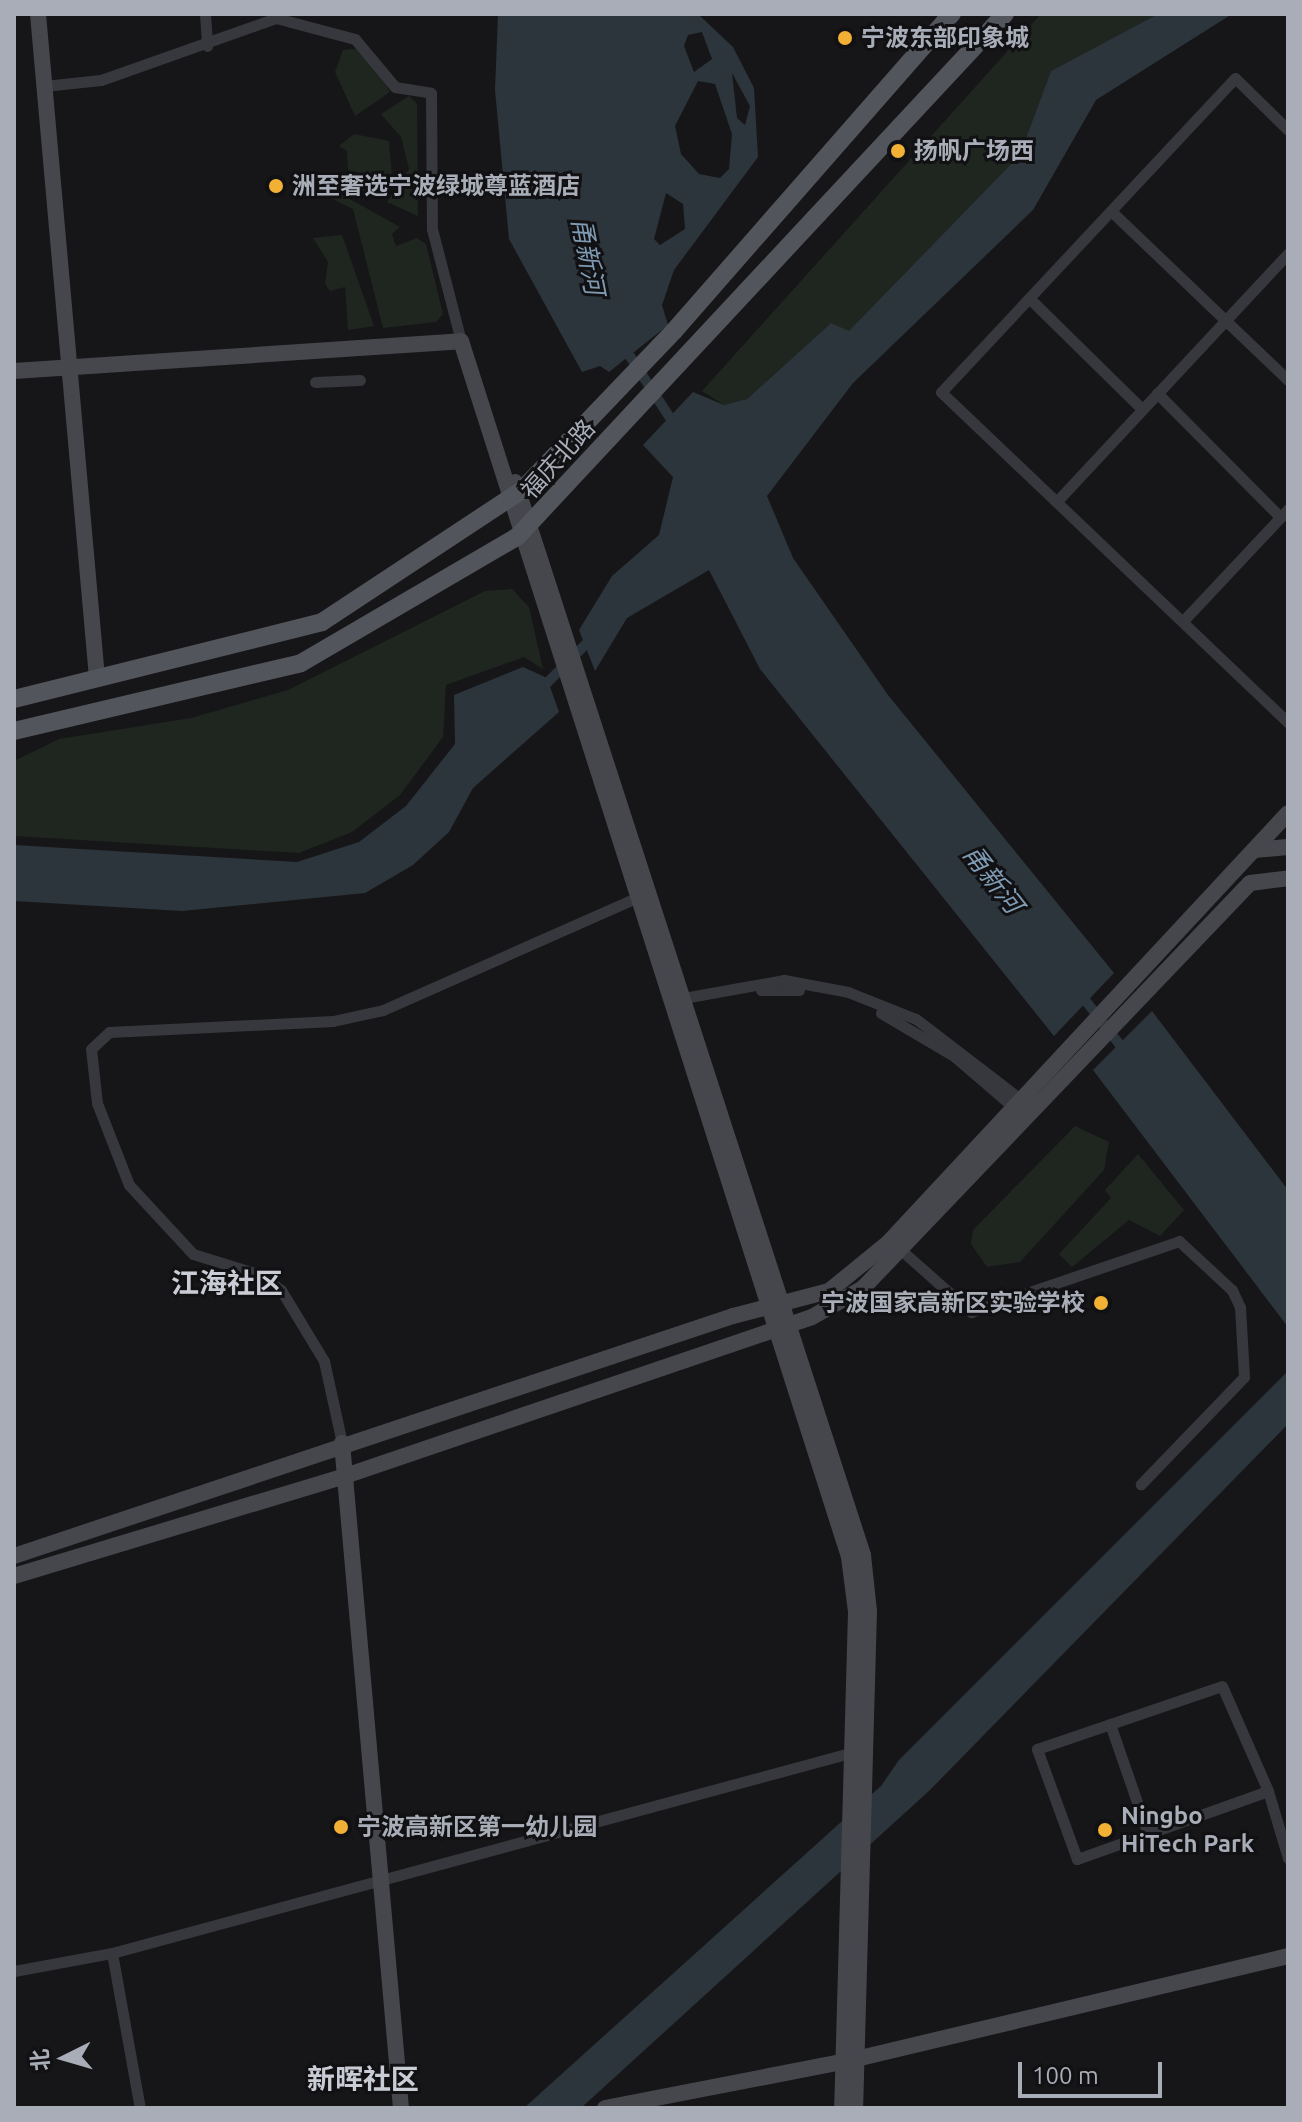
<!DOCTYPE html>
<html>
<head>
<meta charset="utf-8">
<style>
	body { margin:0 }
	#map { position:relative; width:1302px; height:2122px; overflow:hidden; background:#161618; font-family:Ubuntu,"Noto Sans SC",sans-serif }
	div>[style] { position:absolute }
	.green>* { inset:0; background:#1e261f }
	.water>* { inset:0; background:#2c353c }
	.canal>* { height:10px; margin:-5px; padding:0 5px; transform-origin:5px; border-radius:5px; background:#2c353c }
	.street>* { height:11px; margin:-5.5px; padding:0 5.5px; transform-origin:5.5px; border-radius:5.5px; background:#37383d }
	.secondary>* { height:16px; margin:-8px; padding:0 8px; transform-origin:8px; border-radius:8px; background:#45474d }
	.primary>* { height:18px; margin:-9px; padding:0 9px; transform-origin:9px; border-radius:9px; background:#53555c }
	.dots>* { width:22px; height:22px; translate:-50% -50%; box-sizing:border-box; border:4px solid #111113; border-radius:50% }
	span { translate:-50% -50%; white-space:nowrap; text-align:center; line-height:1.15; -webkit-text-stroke:6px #111113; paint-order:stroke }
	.poi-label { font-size:24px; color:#a8adb8; font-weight:700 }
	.left { translate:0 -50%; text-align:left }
	.right { translate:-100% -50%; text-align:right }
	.street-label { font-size:24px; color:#a8adb8 }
	.water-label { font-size:26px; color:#7f9bb3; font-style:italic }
	.quarter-label { font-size:28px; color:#c9ccd4; font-weight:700 }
	.frame { position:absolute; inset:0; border:16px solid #a8adb8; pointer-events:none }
	.north { position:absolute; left:24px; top:2018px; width:80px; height:80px; -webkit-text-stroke:6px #111113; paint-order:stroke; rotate:265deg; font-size:22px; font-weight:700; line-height:32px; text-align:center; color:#a8adb8 }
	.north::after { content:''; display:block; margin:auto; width:28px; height:36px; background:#a8adb8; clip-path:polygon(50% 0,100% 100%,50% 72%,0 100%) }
	.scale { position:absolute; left:1018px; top:2062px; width:144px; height:36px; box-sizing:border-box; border:4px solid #a8adb8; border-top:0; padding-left:10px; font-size:24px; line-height:28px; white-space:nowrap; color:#a8adb8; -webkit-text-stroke:6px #111113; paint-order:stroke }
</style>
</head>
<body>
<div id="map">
	<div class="green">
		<i style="clip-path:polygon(1041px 14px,1158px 14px,1051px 71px,1021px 155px,849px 332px,831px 323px,747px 399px,724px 405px,702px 391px)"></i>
		<i style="clip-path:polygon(363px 48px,390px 92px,355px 116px,335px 72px,343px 50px)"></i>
		<i style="clip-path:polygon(409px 96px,417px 104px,418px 216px,387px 202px,409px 169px,401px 137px,381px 114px)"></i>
		<i style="clip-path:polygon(354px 134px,389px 141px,392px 177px,384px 186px,360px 191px,341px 181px,348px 173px,347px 151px,339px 146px)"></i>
		<i style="clip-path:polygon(332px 189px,400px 227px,392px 234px,396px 246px,417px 238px,426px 244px,443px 314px,436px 322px,383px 328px,353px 209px,326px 196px)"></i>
		<i style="clip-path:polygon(342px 235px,374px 326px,348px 330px,345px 287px,330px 291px,325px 284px,328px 262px,313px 238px)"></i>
		<i style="clip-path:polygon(512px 589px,529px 607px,543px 669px,524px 657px,446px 685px,443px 737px,400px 795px,352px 832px,299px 853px,14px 836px,14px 761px,59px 739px,191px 718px,288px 690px,485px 591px)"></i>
		<i style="clip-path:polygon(1075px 1126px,1109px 1142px,1104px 1170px,1020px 1262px,987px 1267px,971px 1244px,973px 1230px)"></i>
		<i style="clip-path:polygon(1138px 1154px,1184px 1210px,1160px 1236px,1129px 1220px,1072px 1267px,1059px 1254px,1111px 1198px,1105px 1190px)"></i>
	</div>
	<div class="water">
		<i style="clip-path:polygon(evenodd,498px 14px,698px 14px,733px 47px,754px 88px,758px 157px,674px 270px,662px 305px,668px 325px,609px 372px,600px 366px,582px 372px,509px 239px,495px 90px,498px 14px,702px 32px,712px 59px,694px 72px,684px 46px,688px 35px,702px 32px,498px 14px,732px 73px,750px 106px,745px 125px,737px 118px,732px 73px,498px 14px,698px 81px,715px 84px,732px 134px,729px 169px,720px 178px,699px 174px,681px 154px,675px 126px,698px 81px,498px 14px,666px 193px,683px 204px,685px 229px,660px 245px,654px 239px,666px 193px)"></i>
		<i style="clip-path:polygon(1158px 14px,1232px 14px,1096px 100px,1033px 210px,853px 383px,767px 496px,793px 558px,888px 695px,1114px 973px,1054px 1036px,760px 669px,709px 570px,627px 618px,595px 671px,579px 630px,612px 576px,659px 535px,673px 477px,643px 445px,693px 392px,724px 405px,747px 399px,831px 323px,849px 331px,1020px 155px,1051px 71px)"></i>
		<i style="clip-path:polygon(523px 667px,547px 678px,559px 712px,473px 788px,449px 832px,413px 865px,365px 893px,182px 911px,14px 901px,14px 845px,297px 862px,359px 842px,406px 806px,455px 744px,454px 695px)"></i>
		<i style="clip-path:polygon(1152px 1011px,1288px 1190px,1288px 1327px,1093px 1070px)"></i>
		<i style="clip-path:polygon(1288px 1371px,1288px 1424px,930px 1790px,581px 2108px,524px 2108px,881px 1786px,899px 1760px)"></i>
	</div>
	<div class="canal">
		<i style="left:624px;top:347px;width:95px;rotate:57deg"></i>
		<i style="left:539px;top:691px;width:76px;rotate:-45deg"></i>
		<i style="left:1078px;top:991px;width:80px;rotate:52.1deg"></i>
	</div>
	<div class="street">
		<i style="left:205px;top:14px;width:32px;rotate:86deg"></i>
		<i style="left:44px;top:86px;width:57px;rotate:-6deg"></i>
		<i style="left:101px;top:80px;width:186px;rotate:-19.5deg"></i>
		<i style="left:276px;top:18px;width:82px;rotate:14.9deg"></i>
		<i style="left:355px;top:39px;width:62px;rotate:50.2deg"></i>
		<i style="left:395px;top:87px;width:36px;rotate:9deg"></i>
		<i style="left:431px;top:93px;width:136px;rotate:89.6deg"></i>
		<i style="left:432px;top:229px;width:116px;rotate:75.5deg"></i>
		<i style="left:1288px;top:130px;width:74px;rotate:-135.5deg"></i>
		<i style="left:1235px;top:78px;width:430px;rotate:133.1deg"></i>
		<i style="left:941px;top:392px;width:480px;rotate:43.6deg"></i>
		<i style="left:1111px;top:211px;width:245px;rotate:43.7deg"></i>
		<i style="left:1029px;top:298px;width:158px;rotate:44.5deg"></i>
		<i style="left:315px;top:382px;width:45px;rotate:-2.5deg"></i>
		<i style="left:1157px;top:393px;width:175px;rotate:45.2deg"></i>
		<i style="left:1059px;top:499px;width:336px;rotate:-47deg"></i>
		<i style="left:1183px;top:621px;width:154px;rotate:-46.8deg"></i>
		<i style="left:761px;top:990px;width:38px"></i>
		<i style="left:678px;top:999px;width:108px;rotate:-10.2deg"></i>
		<i style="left:784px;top:980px;width:65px;rotate:10.6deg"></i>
		<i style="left:848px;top:992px;width:73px;rotate:21.7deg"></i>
		<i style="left:916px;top:1019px;width:136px;rotate:37.5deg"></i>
		<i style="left:881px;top:1013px;width:85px;rotate:30.5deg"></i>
		<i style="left:954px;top:1056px;width:86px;rotate:40.7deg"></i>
		<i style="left:901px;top:1250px;width:94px;rotate:41.5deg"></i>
		<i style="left:971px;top:1312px;width:220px;rotate:-18.8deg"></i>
		<i style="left:1179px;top:1241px;width:72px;rotate:42.8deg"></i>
		<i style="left:1232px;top:1290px;width:19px;rotate:65deg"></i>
		<i style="left:1240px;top:1307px;width:70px;rotate:86.7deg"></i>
		<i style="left:1244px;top:1377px;width:149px;rotate:133.9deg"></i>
		<i style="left:342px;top:1443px;width:84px;rotate:-102.4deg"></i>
		<i style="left:324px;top:1361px;width:83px;rotate:-121.2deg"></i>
		<i style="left:281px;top:1290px;width:28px;rotate:-145deg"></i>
		<i style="left:258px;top:1274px;width:68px;rotate:-162.9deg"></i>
		<i style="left:193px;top:1254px;width:94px;rotate:-132.8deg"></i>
		<i style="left:129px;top:1185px;width:88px;rotate:-111.3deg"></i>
		<i style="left:97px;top:1103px;width:54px;rotate:-96.3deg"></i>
		<i style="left:91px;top:1049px;width:25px;rotate:-43deg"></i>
		<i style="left:109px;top:1032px;width:224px;rotate:-2.8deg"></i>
		<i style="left:333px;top:1021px;width:51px;rotate:-12.4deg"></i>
		<i style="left:383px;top:1010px;width:284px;rotate:-23.9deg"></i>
		<i style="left:1110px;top:1724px;width:116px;rotate:70.9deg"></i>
		<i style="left:1268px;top:1791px;width:203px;rotate:160.4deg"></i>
		<i style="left:1077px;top:1859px;width:117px;rotate:-110deg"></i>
		<i style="left:1037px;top:1749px;width:195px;rotate:-18.8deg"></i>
		<i style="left:1222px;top:1686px;width:115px;rotate:66.3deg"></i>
		<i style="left:1268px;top:1791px;width:70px;rotate:73.4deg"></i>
		<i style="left:112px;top:1953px;width:158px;rotate:79.8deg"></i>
		<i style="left:14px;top:1971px;width:100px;rotate:-10.4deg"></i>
		<i style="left:112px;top:1953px;width:772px;rotate:-15.17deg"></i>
	</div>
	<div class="secondary">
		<i style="left:38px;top:14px;width:667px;rotate:84.92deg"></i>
		<i style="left:14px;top:371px;width:448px;rotate:-3.8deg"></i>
		<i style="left:461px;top:341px;width:1276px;rotate:72.3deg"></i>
		<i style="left:849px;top:1557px;width:55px;rotate:82.7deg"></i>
		<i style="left:856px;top:1612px;width:496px;rotate:91.6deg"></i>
		<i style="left:515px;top:482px;width:1128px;rotate:72.03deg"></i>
		<i style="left:863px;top:1555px;width:56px;rotate:83.9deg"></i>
		<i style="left:869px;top:1611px;width:497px;rotate:91.6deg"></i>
		<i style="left:1254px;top:850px;width:34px;rotate:-5deg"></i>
		<i style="left:342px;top:1443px;width:668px;rotate:84.93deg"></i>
		<i style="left:14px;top:1556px;width:758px;rotate:-18.46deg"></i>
		<i style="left:733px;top:1316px;width:99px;rotate:-14.6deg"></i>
		<i style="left:829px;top:1291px;width:76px;rotate:-39.1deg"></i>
		<i style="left:888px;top:1243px;width:587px;rotate:-47.07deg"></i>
		<i style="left:14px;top:1576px;width:349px;rotate:-16.8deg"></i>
		<i style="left:348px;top:1475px;width:490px;rotate:-18.8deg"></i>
		<i style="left:812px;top:1317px;width:59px;rotate:-29.6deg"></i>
		<i style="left:863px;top:1288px;width:560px;rotate:-46.3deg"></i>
		<i style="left:1250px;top:883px;width:38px;rotate:-7deg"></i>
		<i style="left:605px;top:2108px;width:256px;rotate:-11deg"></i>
		<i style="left:856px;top:2059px;width:444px;rotate:-13.4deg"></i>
	</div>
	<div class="primary">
		<i style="left:14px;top:699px;width:317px;rotate:-14deg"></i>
		<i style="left:322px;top:622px;width:240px;rotate:-33.4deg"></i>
		<i style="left:522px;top:490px;width:220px;rotate:-46.3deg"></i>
		<i style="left:674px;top:331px;width:422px;rotate:-48.8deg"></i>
		<i style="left:14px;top:731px;width:295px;rotate:-13.3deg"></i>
		<i style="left:301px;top:663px;width:251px;rotate:-30.3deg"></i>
		<i style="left:518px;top:536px;width:714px;rotate:-46.99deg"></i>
	</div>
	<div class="dots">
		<i style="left:845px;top:38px;background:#f2b134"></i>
		<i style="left:898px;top:151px;background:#f2b134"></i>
		<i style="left:276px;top:186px;background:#f2b134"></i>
		<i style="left:1101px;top:1303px;background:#f2b134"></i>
		<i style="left:341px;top:1827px;background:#f2b134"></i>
		<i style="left:1105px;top:1830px;background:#f2b134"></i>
	</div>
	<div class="poi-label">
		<span class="left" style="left:861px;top:38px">宁波东部印象城</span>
		<span class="left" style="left:914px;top:151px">扬帆广场西</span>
		<span class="left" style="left:292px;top:186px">洲至奢选宁波绿城尊蓝酒店</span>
		<span class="right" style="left:1085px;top:1303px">宁波国家高新区实验学校</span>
		<span class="left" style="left:1121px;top:1830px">Ningbo<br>HiTech Park</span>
		<span class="left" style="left:357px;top:1827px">宁波高新区第一幼儿园</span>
	</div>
	<div class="street-label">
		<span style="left:558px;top:459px;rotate:-48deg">福庆北路</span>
	</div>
	<div class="water-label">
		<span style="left:588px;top:256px;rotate:79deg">甬新河</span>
		<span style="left:993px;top:879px;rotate:52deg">甬新河</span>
	</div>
	<div class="quarter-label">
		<span style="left:227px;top:1283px">江海社区</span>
		<span style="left:363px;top:2079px">新晖社区</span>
	</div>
	<div class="frame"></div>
	<div class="north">北</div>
	<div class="scale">100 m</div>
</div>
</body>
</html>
